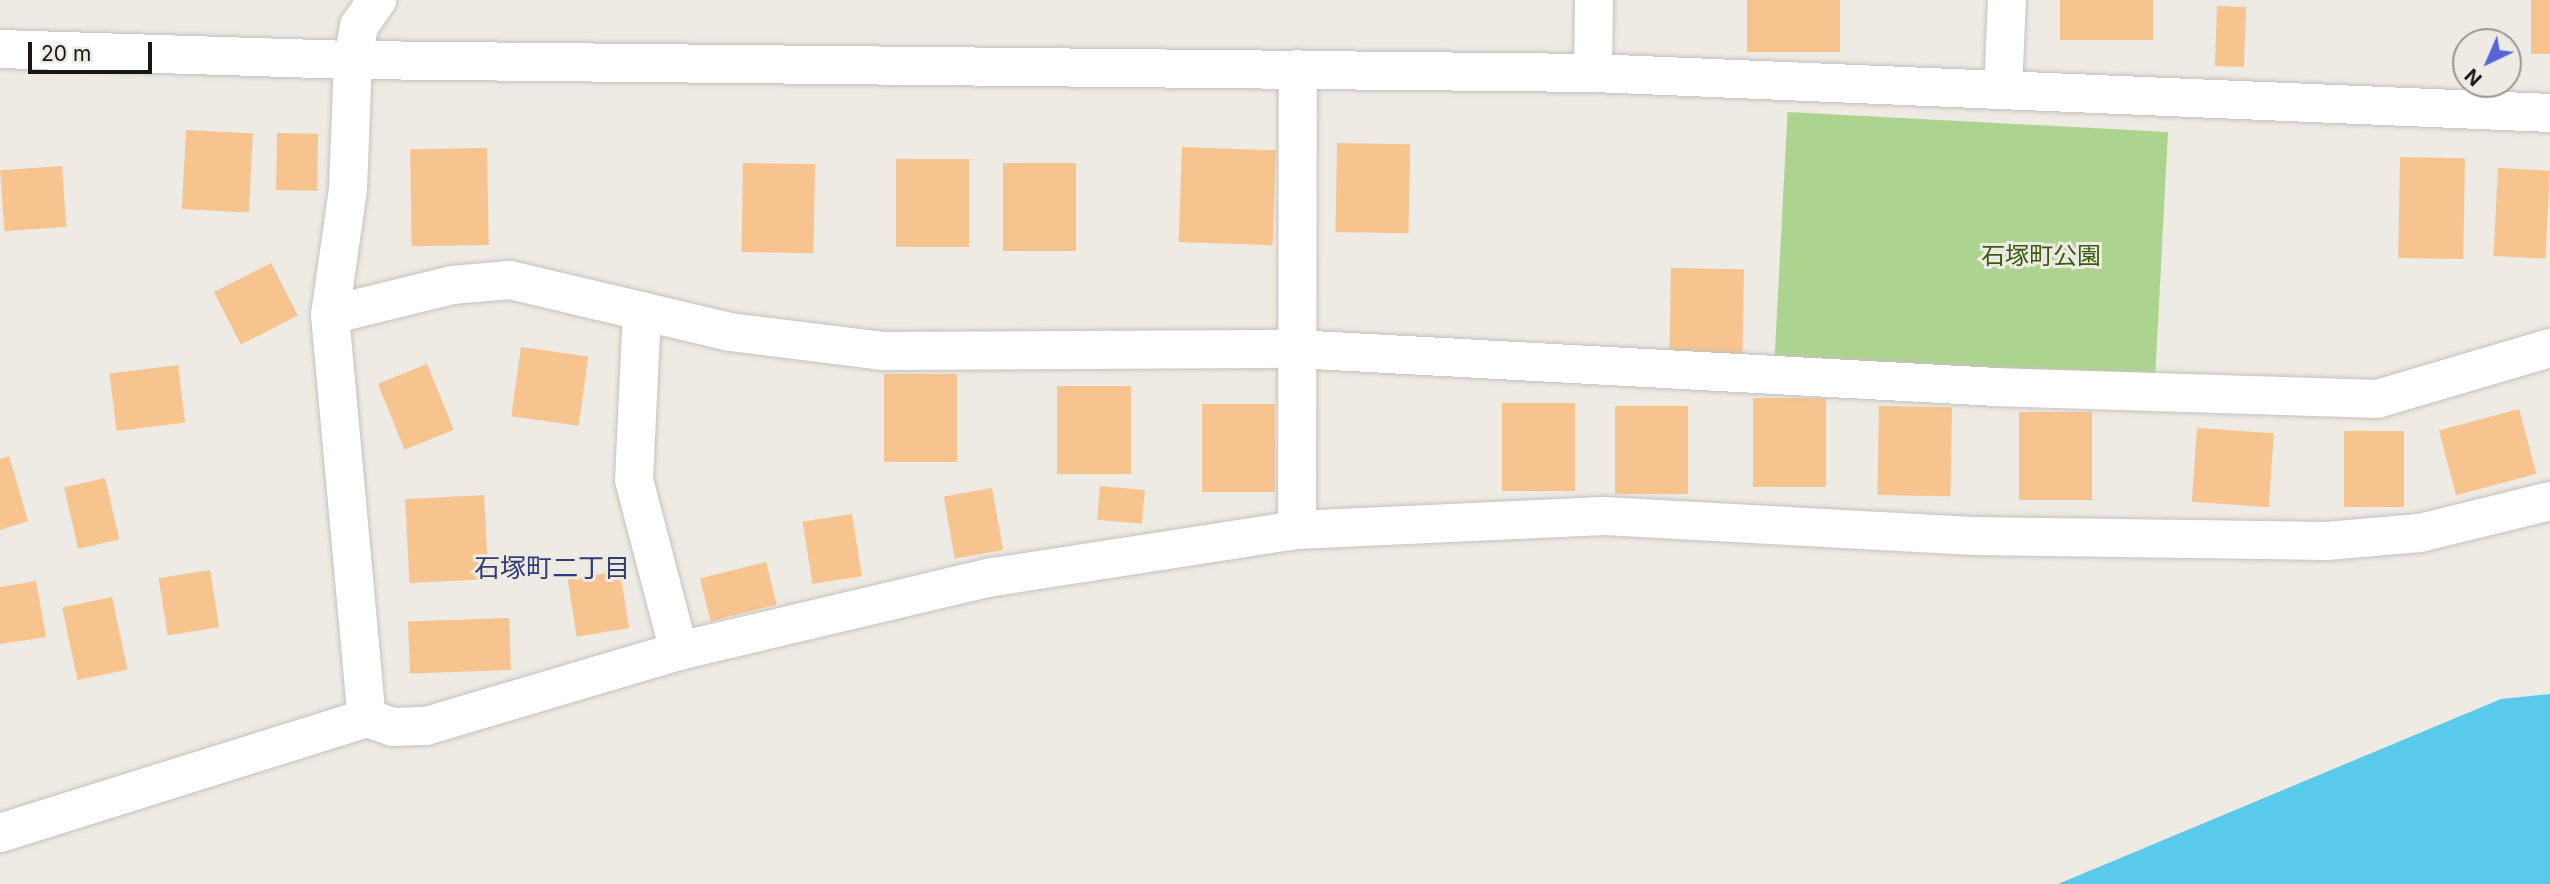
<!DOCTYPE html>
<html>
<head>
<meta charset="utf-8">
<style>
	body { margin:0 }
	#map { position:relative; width:2550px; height:884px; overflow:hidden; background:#eeeae4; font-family:Inter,"Noto Sans JP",sans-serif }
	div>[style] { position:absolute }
	.green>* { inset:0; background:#add48e; transform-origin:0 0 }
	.water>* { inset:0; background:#59caec }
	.building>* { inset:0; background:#f7c38f; transform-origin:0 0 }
	.roads { filter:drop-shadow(0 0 2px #c5c1bb) drop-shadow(0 0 2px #c5c1bb) }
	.street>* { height:38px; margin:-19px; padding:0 19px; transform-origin:19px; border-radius:19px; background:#fff }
	.secondary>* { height:38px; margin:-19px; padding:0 19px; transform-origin:19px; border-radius:19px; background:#fff }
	span { translate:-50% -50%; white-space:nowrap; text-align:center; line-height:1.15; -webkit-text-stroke:6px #eeeae4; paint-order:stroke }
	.park-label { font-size:24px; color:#385d0a }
	.neighbourhood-label { font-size:26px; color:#313b76 }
	.north { position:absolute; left:2452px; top:28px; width:70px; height:70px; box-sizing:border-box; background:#eeeae4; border:2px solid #999691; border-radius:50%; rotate:224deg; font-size:19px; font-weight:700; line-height:28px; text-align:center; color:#191715 }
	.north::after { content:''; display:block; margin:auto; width:24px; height:32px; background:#5564db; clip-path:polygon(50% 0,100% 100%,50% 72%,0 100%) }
	.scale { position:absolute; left:28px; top:42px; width:124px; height:32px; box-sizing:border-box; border:4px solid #191715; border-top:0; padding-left:9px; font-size:21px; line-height:24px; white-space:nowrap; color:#191715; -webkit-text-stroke:5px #eeeae4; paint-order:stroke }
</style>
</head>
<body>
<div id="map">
	<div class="green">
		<i style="left:2168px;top:132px;width:246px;height:381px;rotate:93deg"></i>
	</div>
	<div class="water">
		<i style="clip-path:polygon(2550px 694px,2550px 884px,2058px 884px,2501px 699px)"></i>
	</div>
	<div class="building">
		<i style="left:1747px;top:0;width:93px;height:52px"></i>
		<i style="left:2060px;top:0;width:93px;height:40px"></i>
		<i style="left:2531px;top:0;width:19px;height:54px"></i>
		<i style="left:2217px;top:6px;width:29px;height:60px;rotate:2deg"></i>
		<i style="left:186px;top:130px;width:67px;height:79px;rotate:3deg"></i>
		<i style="left:277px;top:133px;width:41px;height:57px;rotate:1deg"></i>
		<i style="left:1337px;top:143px;width:73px;height:89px;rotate:1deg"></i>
		<i style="left:1182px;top:147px;width:94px;height:95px;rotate:2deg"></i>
		<i style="left:487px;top:148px;width:97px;height:77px;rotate:89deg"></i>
		<i style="left:2400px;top:157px;width:65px;height:101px;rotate:1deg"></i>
		<i style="left:896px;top:159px;width:73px;height:88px"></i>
		<i style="left:743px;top:163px;width:72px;height:89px;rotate:1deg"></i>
		<i style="left:1003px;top:163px;width:73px;height:88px"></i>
		<i style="left:62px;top:166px;width:61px;height:62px;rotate:86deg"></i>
		<i style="left:2498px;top:168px;width:52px;height:88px;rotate:3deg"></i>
		<i style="left:271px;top:263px;width:59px;height:64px;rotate:63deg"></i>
		<i style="left:1671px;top:268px;width:73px;height:89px;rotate:1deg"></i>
		<i style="left:521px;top:347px;width:68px;height:70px;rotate:8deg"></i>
		<i style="left:427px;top:364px;width:71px;height:53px;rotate:68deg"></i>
		<i style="left:178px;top:365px;width:58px;height:69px;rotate:83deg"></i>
		<i style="left:884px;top:374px;width:73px;height:88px"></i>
		<i style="left:1057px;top:386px;width:74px;height:88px"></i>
		<i style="left:1753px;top:398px;width:73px;height:89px"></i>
		<i style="left:1502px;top:403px;width:73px;height:88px"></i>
		<i style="left:1202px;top:404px;width:73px;height:88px"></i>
		<i style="left:1615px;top:406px;width:73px;height:88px"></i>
		<i style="left:1879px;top:406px;width:73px;height:89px;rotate:1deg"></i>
		<i style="left:2519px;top:409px;width:67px;height:83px;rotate:75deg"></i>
		<i style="left:2019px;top:412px;width:73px;height:88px"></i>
		<i style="left:2197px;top:428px;width:77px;height:74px;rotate:4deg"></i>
		<i style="left:2344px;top:431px;width:60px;height:76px"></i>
		<i style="clip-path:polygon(9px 456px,28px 521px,0 530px,0 459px)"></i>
		<i style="left:105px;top:478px;width:63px;height:42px;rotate:77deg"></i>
		<i style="left:1100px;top:486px;width:45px;height:34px;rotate:5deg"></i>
		<i style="left:992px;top:488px;width:63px;height:49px;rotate:80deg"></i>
		<i style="left:484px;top:495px;width:84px;height:79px;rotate:87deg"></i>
		<i style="left:852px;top:514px;width:63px;height:50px;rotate:81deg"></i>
		<i style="left:766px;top:562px;width:44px;height:68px;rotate:76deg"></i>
		<i style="left:210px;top:570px;width:58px;height:52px;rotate:81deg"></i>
		<i style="left:620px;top:571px;width:58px;height:53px;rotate:81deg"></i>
		<i style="clip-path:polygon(36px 581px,46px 637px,0 644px,0 587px)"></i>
		<i style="left:112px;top:597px;width:74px;height:51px;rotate:78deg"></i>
		<i style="left:509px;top:618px;width:52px;height:101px;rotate:88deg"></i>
	</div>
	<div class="roads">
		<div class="street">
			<i style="left:353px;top:60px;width:129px;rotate:92.2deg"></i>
			<i style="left:348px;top:189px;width:127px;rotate:98.1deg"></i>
			<i style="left:330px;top:315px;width:405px;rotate:84.8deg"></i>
			<i style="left:1593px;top:73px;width:73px;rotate:-89.2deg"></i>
			<i style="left:2003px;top:90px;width:90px;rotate:-87.5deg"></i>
			<i style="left:642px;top:311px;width:169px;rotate:92.7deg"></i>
			<i style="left:634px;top:480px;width:177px;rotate:75.3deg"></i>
			<i style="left:330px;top:315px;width:126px;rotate:-13.8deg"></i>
			<i style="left:452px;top:285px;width:58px;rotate:-4.9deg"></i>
			<i style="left:510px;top:280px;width:226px;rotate:13.3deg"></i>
			<i style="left:730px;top:332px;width:153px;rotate:7.1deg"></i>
			<i style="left:882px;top:351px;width:413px;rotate:-0.3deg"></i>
			<i style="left:1295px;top:349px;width:702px;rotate:3.1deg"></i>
			<i style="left:1996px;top:387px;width:381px;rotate:1.8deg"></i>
			<i style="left:2377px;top:399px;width:180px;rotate:-16.4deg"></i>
			<i style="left:1297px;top:530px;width:461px;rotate:-89.9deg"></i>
			<i style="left:0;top:833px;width:385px;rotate:-17.4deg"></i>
			<i style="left:367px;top:718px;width:28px;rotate:19deg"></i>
			<i style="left:393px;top:727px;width:33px;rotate:-2deg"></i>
			<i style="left:426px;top:726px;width:264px;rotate:-16.5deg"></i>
			<i style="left:679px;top:651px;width:323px;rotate:-13.3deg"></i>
			<i style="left:993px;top:577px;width:308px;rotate:-8.8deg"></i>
			<i style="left:1297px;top:530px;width:307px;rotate:-2.6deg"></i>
			<i style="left:1604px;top:516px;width:370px;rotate:3.1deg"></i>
			<i style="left:1973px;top:536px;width:353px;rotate:0.8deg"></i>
			<i style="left:2326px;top:541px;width:94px;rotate:-4.9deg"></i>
			<i style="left:2420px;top:533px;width:134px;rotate:-13.8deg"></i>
		</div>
		<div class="secondary">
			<i style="left:0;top:49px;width:353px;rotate:1.8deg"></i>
			<i style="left:353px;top:60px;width:1240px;rotate:0.6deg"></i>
			<i style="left:1593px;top:73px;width:958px;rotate:2.39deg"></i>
			<i style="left:353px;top:60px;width:35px;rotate:-80deg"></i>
			<i style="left:359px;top:26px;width:32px;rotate:-55deg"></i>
		</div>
	</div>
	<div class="park-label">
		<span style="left:2041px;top:256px">石塚町公園</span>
	</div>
	<div class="neighbourhood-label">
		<span style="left:552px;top:568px">石塚町二丁目</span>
	</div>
	<div class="north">N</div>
	<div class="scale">20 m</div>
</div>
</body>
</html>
